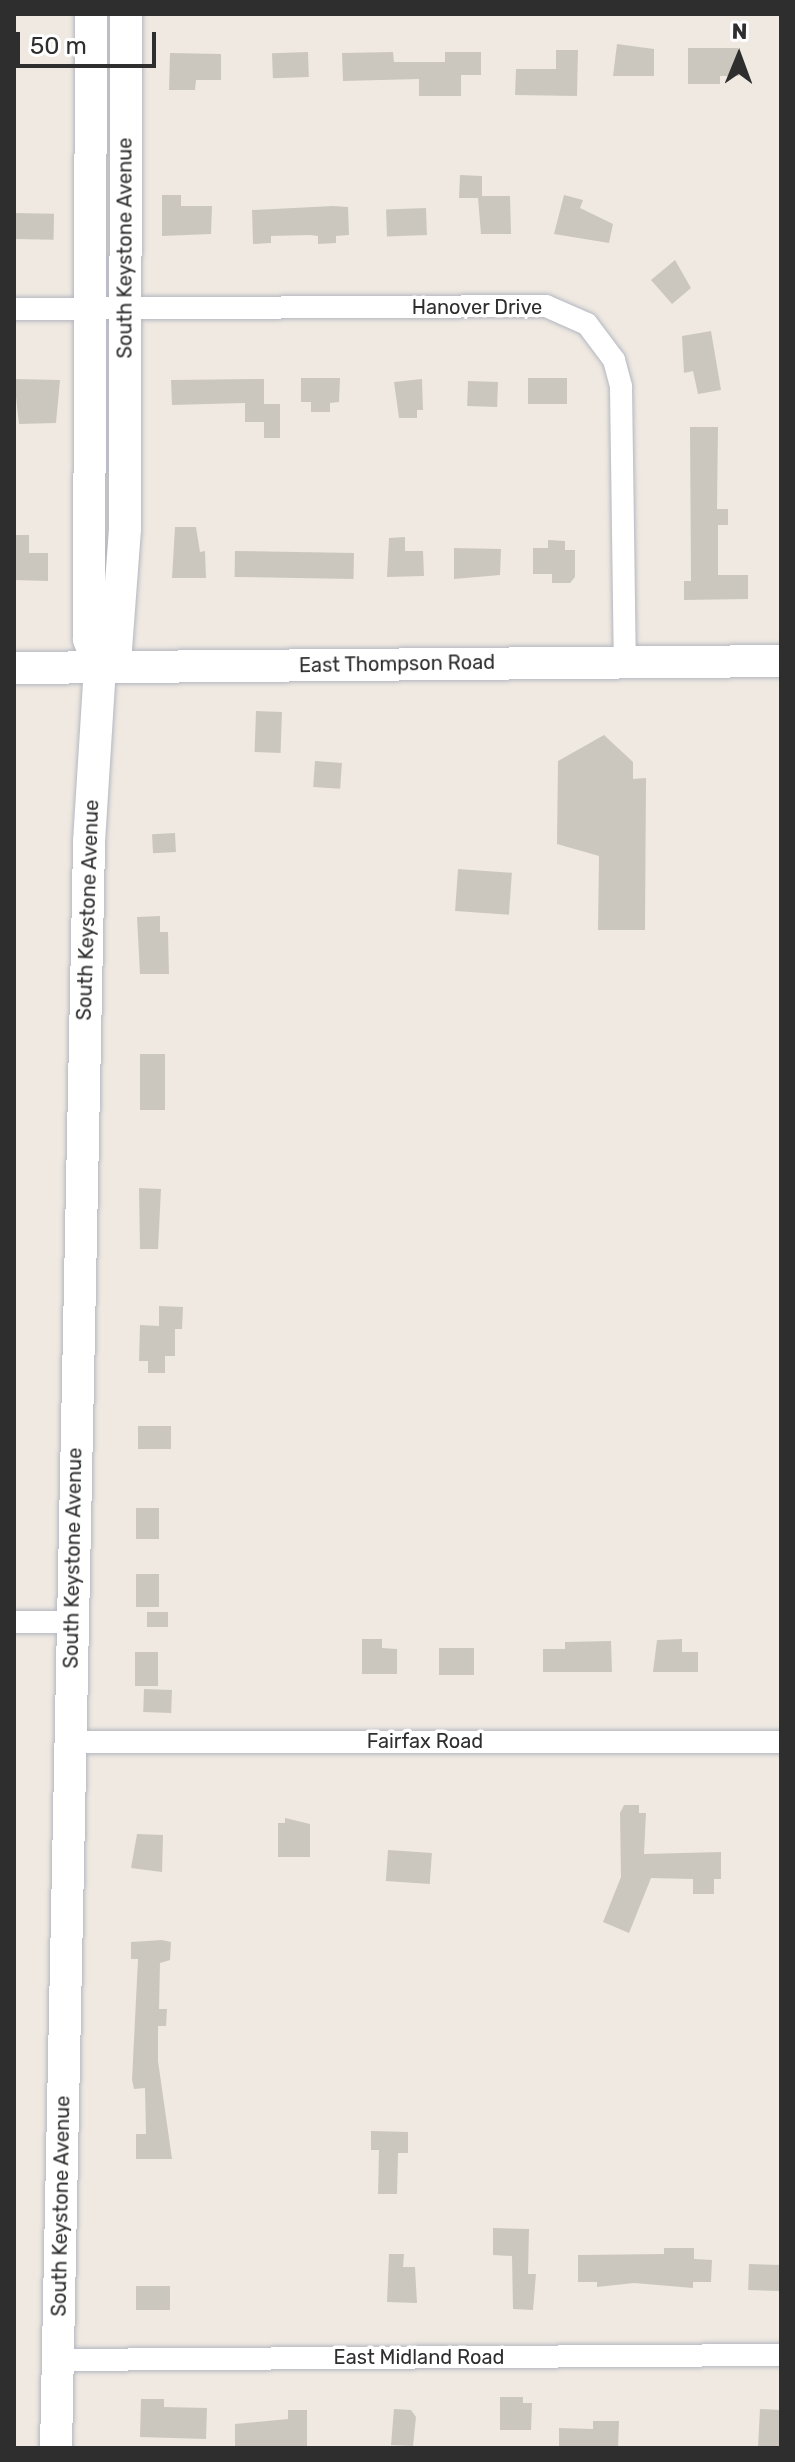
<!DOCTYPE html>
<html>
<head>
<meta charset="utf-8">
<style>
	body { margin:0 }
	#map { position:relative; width:795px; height:2462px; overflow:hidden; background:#efe9e1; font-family:Rubik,sans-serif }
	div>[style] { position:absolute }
	.building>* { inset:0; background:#cbc7bf; transform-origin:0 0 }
	.roads { filter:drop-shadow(0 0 2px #b4b7c1) drop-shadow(0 0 2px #b4b7c1) }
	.street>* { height:22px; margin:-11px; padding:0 11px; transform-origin:11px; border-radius:11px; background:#fff }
	.secondary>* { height:32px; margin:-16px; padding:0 16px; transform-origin:16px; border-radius:16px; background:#fff }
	span { translate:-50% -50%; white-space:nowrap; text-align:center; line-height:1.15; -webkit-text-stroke:7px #fff; paint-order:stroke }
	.street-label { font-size:20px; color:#2e2e2e }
	.frame { position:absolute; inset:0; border:16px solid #2e2e2e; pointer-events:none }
	.north { position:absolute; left:699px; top:16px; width:80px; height:80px; -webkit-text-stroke:6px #fff; paint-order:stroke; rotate:1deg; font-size:22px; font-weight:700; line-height:32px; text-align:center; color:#2e2e2e }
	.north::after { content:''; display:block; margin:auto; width:28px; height:36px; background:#2e2e2e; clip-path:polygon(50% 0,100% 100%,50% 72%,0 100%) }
	.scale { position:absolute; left:16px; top:32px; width:140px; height:36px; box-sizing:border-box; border:4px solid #2e2e2e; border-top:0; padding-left:10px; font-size:24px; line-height:28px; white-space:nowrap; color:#2e2e2e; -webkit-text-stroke:6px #fff; paint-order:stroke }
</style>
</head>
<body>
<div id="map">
	<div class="building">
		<i style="clip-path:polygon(617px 44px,654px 49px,654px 76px,613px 76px)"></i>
		<i style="clip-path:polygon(688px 48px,738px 48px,739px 76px,720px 76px,720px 84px,688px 84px)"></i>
		<i style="clip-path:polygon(556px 50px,578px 50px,577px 96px,515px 95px,516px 69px,556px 69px)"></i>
		<i style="left:308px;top:52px;width:25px;height:36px;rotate:88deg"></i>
		<i style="clip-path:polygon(393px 52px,394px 62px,445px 62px,445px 52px,481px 52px,481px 75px,461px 75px,461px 96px,419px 96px,419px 79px,343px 81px,342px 53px)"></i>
		<i style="clip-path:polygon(170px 53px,221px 54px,221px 80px,196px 80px,195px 90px,169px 90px)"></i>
		<i style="clip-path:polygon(460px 175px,482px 176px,482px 196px,510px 196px,511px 234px,481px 234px,478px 198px,459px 198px)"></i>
		<i style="clip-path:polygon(162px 195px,181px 195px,181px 206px,212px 206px,211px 234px,162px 236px)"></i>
		<i style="clip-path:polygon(564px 195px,583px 200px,580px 208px,613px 224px,609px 243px,554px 234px)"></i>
		<i style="clip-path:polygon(333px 206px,348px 207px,349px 235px,336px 236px,336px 243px,318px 244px,318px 236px,310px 235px,271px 236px,271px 243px,253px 244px,252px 210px)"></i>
		<i style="left:426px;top:208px;width:27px;height:40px;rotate:88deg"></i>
		<i style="left:14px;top:213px;width:40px;height:26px;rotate:1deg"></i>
		<i style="clip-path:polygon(675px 260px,691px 288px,672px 304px,651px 280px)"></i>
		<i style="clip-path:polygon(711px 331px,721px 390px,698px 394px,693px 371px,684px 373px,682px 336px)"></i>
		<i style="clip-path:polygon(301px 378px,340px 378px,339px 402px,330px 403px,330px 412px,311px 412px,311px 402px,301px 402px)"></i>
		<i style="left:528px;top:378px;width:39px;height:26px"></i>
		<i style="clip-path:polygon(14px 379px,60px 380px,56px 423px,19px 424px)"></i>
		<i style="clip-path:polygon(264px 379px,264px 404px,280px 404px,280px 438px,264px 438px,264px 422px,245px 422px,245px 403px,172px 405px,171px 380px)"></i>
		<i style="clip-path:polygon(422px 379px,423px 410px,417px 410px,417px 418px,399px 418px,394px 382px)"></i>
		<i style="left:468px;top:381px;width:30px;height:25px;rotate:2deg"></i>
		<i style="clip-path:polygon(690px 427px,718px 427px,717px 509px,728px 509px,728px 525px,718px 525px,718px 575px,748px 575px,748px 599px,684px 600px,684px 581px,691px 581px)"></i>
		<i style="clip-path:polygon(175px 527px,196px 527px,200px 552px,205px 551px,206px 578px,172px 578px)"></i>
		<i style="clip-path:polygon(14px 535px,29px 535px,29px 553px,48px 553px,48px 581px,14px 580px)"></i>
		<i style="clip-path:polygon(405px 537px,405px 551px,423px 551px,424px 576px,387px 577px,389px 538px)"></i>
		<i style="clip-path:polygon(548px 540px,565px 541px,565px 550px,575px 550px,575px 577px,570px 583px,552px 583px,552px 574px,533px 574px,533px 548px,548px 548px)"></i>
		<i style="clip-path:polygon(454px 548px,501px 549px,500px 575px,454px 579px)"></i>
		<i style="left:235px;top:551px;width:119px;height:26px;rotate:1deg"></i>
		<i style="left:256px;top:711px;width:26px;height:41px;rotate:2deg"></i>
		<i style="clip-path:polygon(604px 735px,633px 762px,633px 779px,646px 778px,645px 930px,598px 930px,599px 856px,557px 844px,558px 761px)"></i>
		<i style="left:315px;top:761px;width:27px;height:26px;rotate:4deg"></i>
		<i style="left:175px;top:833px;width:19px;height:23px;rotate:87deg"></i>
		<i style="left:458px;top:869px;width:54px;height:42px;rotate:4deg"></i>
		<i style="clip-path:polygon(160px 916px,160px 932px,168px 932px,169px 974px,140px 974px,137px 917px)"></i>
		<i style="left:140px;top:1054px;width:25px;height:56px"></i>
		<i style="clip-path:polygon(139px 1188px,161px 1189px,158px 1249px,140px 1249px)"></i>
		<i style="clip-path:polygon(159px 1306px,183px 1307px,182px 1329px,175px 1329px,175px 1356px,165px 1356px,165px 1373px,148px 1373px,148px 1361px,139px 1361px,140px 1325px,159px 1326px)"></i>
		<i style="left:138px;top:1426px;width:33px;height:23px"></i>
		<i style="left:136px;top:1508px;width:23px;height:31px"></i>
		<i style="left:136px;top:1574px;width:23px;height:33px"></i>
		<i style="left:147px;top:1612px;width:21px;height:15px"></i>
		<i style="clip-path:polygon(362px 1639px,382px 1639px,382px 1648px,397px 1649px,397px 1674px,362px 1674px)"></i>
		<i style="clip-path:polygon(682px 1639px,682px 1652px,698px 1652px,698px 1672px,653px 1672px,657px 1640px)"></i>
		<i style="clip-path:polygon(611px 1641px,612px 1672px,543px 1672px,543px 1649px,565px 1649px,565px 1642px)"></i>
		<i style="left:439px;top:1648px;width:35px;height:27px"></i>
		<i style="left:135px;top:1652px;width:23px;height:34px"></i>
		<i style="left:144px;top:1689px;width:28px;height:23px;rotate:2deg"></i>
		<i style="clip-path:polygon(624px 1805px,639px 1805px,639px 1813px,646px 1813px,644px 1854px,721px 1852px,721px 1879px,714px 1879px,714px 1894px,693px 1894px,693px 1879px,651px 1878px,629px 1933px,603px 1922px,621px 1877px,620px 1813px)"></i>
		<i style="clip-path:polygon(285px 1818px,310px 1824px,310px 1857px,278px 1857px,278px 1823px,285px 1823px)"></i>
		<i style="clip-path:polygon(137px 1834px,163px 1835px,162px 1872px,131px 1868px)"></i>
		<i style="left:388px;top:1850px;width:44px;height:31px;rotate:4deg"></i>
		<i style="clip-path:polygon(162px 1940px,171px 1942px,170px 1960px,160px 1963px,159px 2009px,167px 2009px,166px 2026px,158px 2026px,158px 2061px,172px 2159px,136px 2159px,136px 2134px,146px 2134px,145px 2088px,134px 2089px,132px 2080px,138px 1959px,131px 1959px,131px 1942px)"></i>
		<i style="clip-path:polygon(371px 2131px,408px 2132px,408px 2153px,398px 2153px,397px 2194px,378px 2194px,379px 2150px,371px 2150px)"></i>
		<i style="clip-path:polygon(493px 2228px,529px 2229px,528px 2274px,536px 2274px,533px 2310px,513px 2309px,512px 2256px,493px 2255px)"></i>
		<i style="clip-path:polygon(664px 2248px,694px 2248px,694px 2259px,712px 2260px,711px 2282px,693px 2282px,693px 2288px,634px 2283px,597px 2287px,597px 2282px,578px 2282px,578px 2255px,664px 2254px)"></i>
		<i style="clip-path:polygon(389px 2254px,404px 2254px,403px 2267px,415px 2267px,417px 2303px,387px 2302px)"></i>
		<i style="left:749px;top:2264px;width:32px;height:26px;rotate:2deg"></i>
		<i style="left:170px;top:2286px;width:24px;height:34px;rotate:90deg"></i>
		<i style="clip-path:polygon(500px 2397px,523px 2397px,523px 2403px,532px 2403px,531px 2430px,500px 2430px)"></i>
		<i style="clip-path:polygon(141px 2399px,164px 2399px,164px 2407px,207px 2408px,206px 2439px,140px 2437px)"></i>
		<i style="clip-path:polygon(394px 2409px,411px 2410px,416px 2417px,413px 2446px,391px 2445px)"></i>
		<i style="left:760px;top:2409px;width:21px;height:39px;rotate:3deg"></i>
		<i style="clip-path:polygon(288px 2410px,307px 2410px,307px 2448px,235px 2448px,235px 2424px,288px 2419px)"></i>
		<i style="clip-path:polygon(593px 2421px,619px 2421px,618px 2448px,559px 2448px,559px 2428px,593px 2429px)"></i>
	</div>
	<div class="roads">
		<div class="street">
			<i style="left:14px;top:309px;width:532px;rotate:-0.32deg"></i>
			<i style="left:546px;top:306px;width:45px;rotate:23.7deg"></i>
			<i style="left:587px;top:324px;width:45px;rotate:53.1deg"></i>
			<i style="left:614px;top:360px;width:28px;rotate:75deg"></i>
			<i style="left:621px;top:387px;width:275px;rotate:89.2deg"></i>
			<i style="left:14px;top:1622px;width:57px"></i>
			<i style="left:69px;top:1742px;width:712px"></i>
			<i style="left:58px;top:2360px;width:723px;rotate:-0.4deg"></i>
		</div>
		<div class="secondary">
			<i style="left:14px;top:668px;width:767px;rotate:-0.52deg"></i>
			<i style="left:100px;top:668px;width:25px;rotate:-50deg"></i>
			<i style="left:116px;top:649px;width:121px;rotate:-85.7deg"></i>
			<i style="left:125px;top:528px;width:514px;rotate:-89.89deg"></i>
			<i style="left:56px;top:2448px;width:1606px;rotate:-88.82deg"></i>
			<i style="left:89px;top:842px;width:174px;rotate:-86.4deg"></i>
			<i style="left:100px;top:668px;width:31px;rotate:-111deg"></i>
			<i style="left:89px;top:639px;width:625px;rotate:-89.82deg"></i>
		</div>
	</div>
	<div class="street-label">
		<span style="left:125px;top:248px;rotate:-90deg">South Keystone Avenue</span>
		<span style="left:477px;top:307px">Hanover Drive</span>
		<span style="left:397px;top:664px;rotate:-1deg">East Thompson Road</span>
		<span style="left:88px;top:910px;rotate:-88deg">South Keystone Avenue</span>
		<span style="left:73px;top:1558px;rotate:-89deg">South Keystone Avenue</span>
		<span style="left:425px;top:1741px">Fairfax Road</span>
		<span style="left:61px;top:2206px;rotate:-89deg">South Keystone Avenue</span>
		<span style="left:419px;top:2357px">East Midland Road</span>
	</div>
	<div class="frame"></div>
	<div class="north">N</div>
	<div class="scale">50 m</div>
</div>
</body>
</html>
